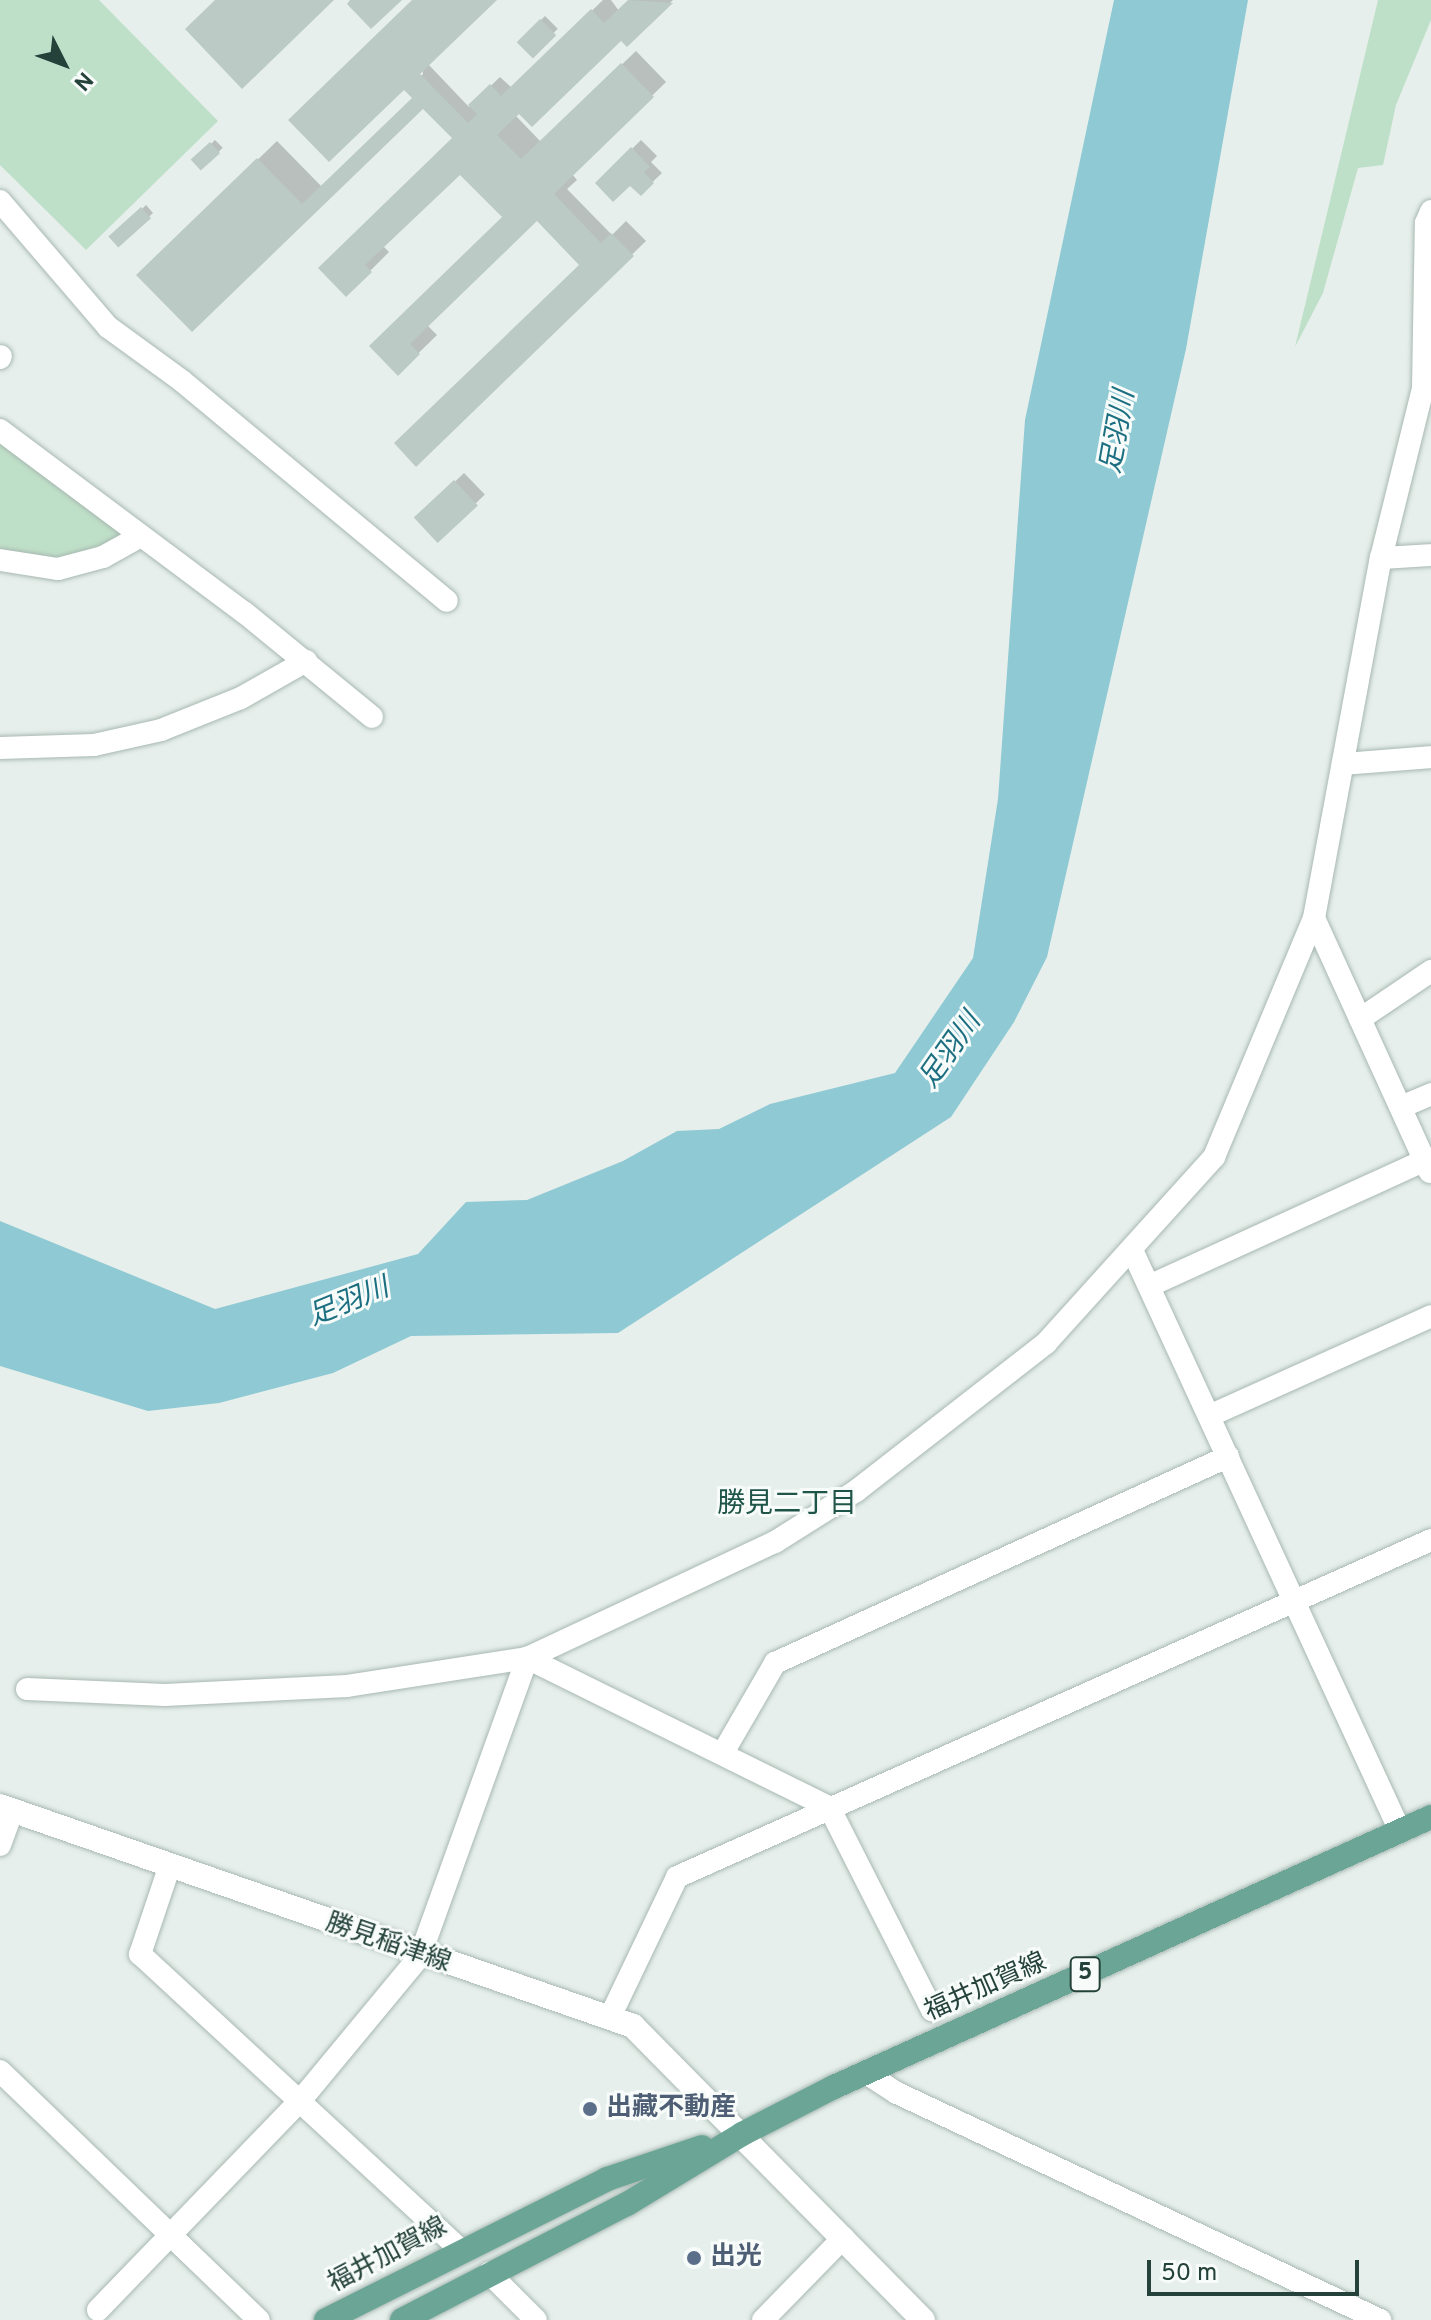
<!DOCTYPE html>
<html>
<head>
<meta charset="utf-8">
<style>
	body { margin:0 }
	#map { position:relative; width:1431px; height:2320px; overflow:hidden; background:#e6efeb; font-family:Overpass,"Noto Sans JP",sans-serif }
	div>[style] { position:absolute }
	.green>* { inset:0; background:#bfe0c8 }
	.water>* { inset:0; background:#8ec9d4 }
	.shadow>* { inset:0; background:#0003; transform-origin:0 0 }
	.building>* { inset:0; background:#bbcac4; transform-origin:0 0 }
	.roads { filter:drop-shadow(0 0 2px #a8b8b2) drop-shadow(0 0 2px #a8b8b2) }
	.minor>* { height:22px; margin:-11px; padding:0 11px; transform-origin:11px; border-radius:11px; background:#fff }
	.secondary>* { height:24px; margin:-12px; padding:0 12px; transform-origin:12px; border-radius:12px; background:#fff }
	.primary>* { height:24px; margin:-12px; padding:0 12px; transform-origin:12px; border-radius:12px; background:#6aa596 }
	.dots>* { width:22px; height:22px; translate:-50% -50%; box-sizing:border-box; border:4px solid #f7fbf9; border-radius:50% }
	span { translate:-50% -50%; white-space:nowrap; text-align:center; line-height:1.15; -webkit-text-stroke:6px #f7fbf9; paint-order:stroke }
	.shield-label span { padding:2px 6px; background:#f7fbf9; border:2px solid; border-radius:6px; -webkit-text-stroke-width:0 }
	.shield-label { font-size:24px; color:#24423a; font-weight:700 }
	.street-label { font-size:26px; color:#24423a }
	.service-label { font-size:26px; color:#4e5e75; font-weight:700 }
	.left { translate:0 -50%; text-align:left }
	.water-label { font-size:28px; color:#1c6f80; font-style:italic }
	.neighbourhood-label { font-size:28px; color:#1f5548 }
	.north { position:absolute; left:24px; top:24px; width:80px; height:80px; -webkit-text-stroke:6px #f7fbf9; paint-order:stroke; rotate:132deg; font-size:22px; font-weight:700; line-height:32px; text-align:center; color:#24423a }
	.north::after { content:''; display:block; margin:auto; width:28px; height:36px; background:#24423a; clip-path:polygon(50% 0,100% 100%,50% 72%,0 100%) }
	.scale { position:absolute; left:1147px; top:2260px; width:212px; height:36px; box-sizing:border-box; border:4px solid #24423a; border-top:0; padding-left:10px; font-size:24px; line-height:28px; white-space:nowrap; color:#24423a; -webkit-text-stroke:6px #f7fbf9; paint-order:stroke }
</style>
</head>
<body>
<div id="map">
	<div class="green">
		<i style="clip-path:polygon(0 0,99px 0,218px 121px,86px 250px,0 165px)"></i>
		<i style="clip-path:polygon(1378px 0,1431px 0,1431px 20px,1396px 105px,1383px 165px,1358px 168px,1323px 293px,1295px 347px)"></i>
		<i style="clip-path:polygon(0 438px,125px 533px,107px 550px,64px 562px,0 553px)"></i>
	</div>
	<div class="water">
		<i style="clip-path:polygon(1114px 0,1248px 0,1186px 349px,1047px 957px,1014px 1022px,951px 1117px,618px 1333px,411px 1336px,333px 1373px,219px 1403px,148px 1411px,0 1366px,0 1221px,215px 1309px,418px 1254px,466px 1202px,527px 1200px,623px 1161px,677px 1131px,719px 1129px,770px 1104px,895px 1073px,973px 958px,998px 799px,1025px 420px)"></i>
	</div>
	<div class="shadow">
		<i style="clip-path:polygon(414px 0,494px 0,428px 64px,469px 107px,500px 77px,512px 88px,603px 0,611px 0,619px 11px,630px 0,673px 0,627px 45px,621px 38px,515px 115px,541px 142px,636px 51px,666px 82px,572px 174px,577px 180px,567px 189px,612px 235px,626px 221px,646px 241px,416px 464px,582px 264px,537px 218px,427px 325px,437px 335px,398px 373px,372px 346px,504px 217px,460px 172px,383px 246px,389px 252px,346px 295px,321px 268px,454px 138px,423px 106px,192px 330px,139px 275px,277px 141px,322px 187px,415px 98px,407px 90px,423px 74px)"></i>
		<i style="left:545px;top:16px;width:18px;height:37px;rotate:45deg"></i>
		<i style="left:215px;top:140px;width:11px;height:30px;rotate:45deg"></i>
		<i style="clip-path:polygon(641px 140px,657px 156px,651px 162px,662px 173px,641px 193px,630px 183px,598px 183px)"></i>
		<i style="clip-path:polygon(146px 205px,153px 213px,119px 245px,113px 238px)"></i>
		<i style="left:464px;top:473px;width:30px;height:65px;rotate:46deg"></i>
	</div>
	<div class="building">
		<i style="clip-path:polygon(215px 0,334px 0,242px 89px,185px 29px)"></i>
		<i style="clip-path:polygon(350px 0,402px 0,371px 29px,347px 4px)"></i>
		<i style="clip-path:polygon(412px 0,497px 0,420px 74px,468px 123px,477px 114px,468px 105px,490px 84px,501px 96px,591px 9px,604px 23px,628px 0,673px 3px,627px 47px,621px 41px,532px 127px,519px 114px,497px 135px,521px 159px,621px 63px,654px 97px,554px 194px,601px 243px,611px 233px,634px 256px,416px 467px,394px 443px,579px 265px,537px 221px,410px 344px,420px 354px,398px 376px,369px 346px,502px 217px,460px 175px,365px 265px,372px 272px,346px 297px,318px 268px,452px 138px,423px 109px,192px 332px,136px 275px,257px 158px,302px 204px,412px 98px,404px 90px,329px 162px,288px 120px)"></i>
		<i style="left:540px;top:19px;width:23px;height:33px;rotate:45deg"></i>
		<i style="left:210px;top:142px;width:15px;height:26px;rotate:48deg"></i>
		<i style="clip-path:polygon(631px 147px,650px 167px,644px 172px,654px 183px,641px 196px,630px 186px,613px 202px,595px 183px)"></i>
		<i style="left:141px;top:207px;width:15px;height:44px;rotate:48deg"></i>
		<i style="left:454px;top:480px;width:35px;height:55px;rotate:47deg"></i>
	</div>
	<div class="roads">
		<div class="minor">
			<i style="left:0;top:201px;width:166px;rotate:49.4deg"></i>
			<i style="left:108px;top:327px;width:92px;rotate:36.1deg"></i>
			<i style="left:182px;top:381px;width:344px;rotate:39.7deg"></i>
			<i style="left:0;top:358px;width:2px;rotate:-63deg"></i>
			<i style="left:1423px;top:388px;width:165px;rotate:-89deg"></i>
			<i style="left:1426px;top:223px;width:13px;rotate:-67deg"></i>
			<i style="left:0;top:430px;width:306px;rotate:36.8deg"></i>
			<i style="left:245px;top:613px;width:164px;rotate:39.3deg"></i>
			<i style="left:1381px;top:558px;width:50px;rotate:-3.4deg"></i>
			<i style="left:0;top:560px;width:59px;rotate:8.8deg"></i>
			<i style="left:58px;top:569px;width:47px;rotate:-14.9deg"></i>
			<i style="left:103px;top:557px;width:43px;rotate:-28.9deg"></i>
			<i style="left:0;top:748px;width:94px;rotate:-1.8deg"></i>
			<i style="left:94px;top:745px;width:69px;rotate:-12.6deg"></i>
			<i style="left:161px;top:730px;width:86px;rotate:-21.8deg"></i>
			<i style="left:241px;top:698px;width:75px;rotate:-29.6deg"></i>
			<i style="left:1343px;top:764px;width:88px;rotate:-4.5deg"></i>
			<i style="left:1314px;top:918px;width:279px;rotate:65.5deg"></i>
			<i style="left:1360px;top:1019px;width:86px;rotate:-34.1deg"></i>
			<i style="left:1401px;top:1107px;width:33px;rotate:-23deg"></i>
			<i style="left:1132px;top:1250px;width:640px;rotate:65.24deg"></i>
			<i style="left:1149px;top:1286px;width:303px;rotate:-24.5deg"></i>
			<i style="left:1209px;top:1416px;width:243px;rotate:-24.2deg"></i>
			<i style="left:527px;top:1658px;width:337px;rotate:26.3deg"></i>
			<i style="left:829px;top:1807px;width:228px;rotate:63.1deg"></i>
			<i style="left:27px;top:1689px;width:138px;rotate:2.5deg"></i>
			<i style="left:165px;top:1695px;width:182px;rotate:-2.8deg"></i>
			<i style="left:347px;top:1686px;width:182px;rotate:-8.8deg"></i>
			<i style="left:527px;top:1658px;width:274px;rotate:-25.1deg"></i>
			<i style="left:775px;top:1542px;width:96px;rotate:-32.2deg"></i>
			<i style="left:856px;top:1491px;width:241px;rotate:-37.9deg"></i>
			<i style="left:1046px;top:1343px;width:251px;rotate:-47.9deg"></i>
			<i style="left:1214px;top:1157px;width:259px;rotate:-67.3deg"></i>
			<i style="left:1314px;top:918px;width:366px;rotate:-79.5deg"></i>
			<i style="left:1381px;top:558px;width:175px;rotate:-76.1deg"></i>
			<i style="left:1423px;top:388px;width:8px"></i>
			<i style="left:724px;top:1751px;width:102px;rotate:-59.9deg"></i>
			<i style="left:775px;top:1663px;width:498px;rotate:-24.5deg"></i>
			<i style="left:0;top:1845px;width:37px;rotate:-70deg"></i>
			<i style="left:169px;top:1868px;width:91px;rotate:108.6deg"></i>
			<i style="left:140px;top:1954px;width:435px;rotate:42.7deg"></i>
			<i style="left:610px;top:2017px;width:155px;rotate:-64.4deg"></i>
			<i style="left:677px;top:1877px;width:826px;rotate:-24.08deg"></i>
			<i style="left:0;top:2071px;width:359px;rotate:43.9deg"></i>
			<i style="left:866px;top:2073px;width:37px;rotate:33deg"></i>
			<i style="left:897px;top:2093px;width:534px;rotate:25.17deg"></i>
			<i style="left:489px;top:2273px;width:66px;rotate:45deg"></i>
			<i style="left:98px;top:2310px;width:291px;rotate:-46deg"></i>
			<i style="left:300px;top:2101px;width:188px;rotate:-50.4deg"></i>
			<i style="left:420px;top:1956px;width:317px;rotate:-70.2deg"></i>
			<i style="left:763px;top:2320px;width:115px;rotate:-45.7deg"></i>
		</div>
		<div class="secondary">
			<i style="left:0;top:1806px;width:670px;rotate:19.16deg"></i>
			<i style="left:633px;top:2026px;width:413px;rotate:45.4deg"></i>
		</div>
		<div class="primary">
			<i style="left:326px;top:2320px;width:314px;rotate:-26.6deg"></i>
			<i style="left:607px;top:2179px;width:100px;rotate:-18.6deg"></i>
			<i style="left:402px;top:2320px;width:253px;rotate:-27.3deg"></i>
			<i style="left:627px;top:2204px;width:135px;rotate:-31.3deg"></i>
			<i style="left:742px;top:2134px;width:103px;rotate:-27.1deg"></i>
			<i style="left:834px;top:2087px;width:655px;rotate:-24.34deg"></i>
		</div>
	</div>
	<div class="dots">
		<i style="left:590px;top:2109px;background:#5c6f8a"></i>
		<i style="left:694px;top:2258px;background:#5c6f8a"></i>
	</div>
	<div class="shield-label">
		<span style="left:1085px;top:1974px">5</span>
	</div>
	<div class="street-label">
		<span style="left:388px;top:1944px;rotate:19deg">勝見稲津線</span>
		<span style="left:986px;top:1988px;rotate:-24deg">福井加賀線</span>
		<span style="left:388px;top:2256px;rotate:-28deg">福井加賀線</span>
	</div>
	<div class="service-label">
		<span class="left" style="left:606px;top:2109px">出藏不動産</span>
		<span class="left" style="left:710px;top:2258px">出光</span>
	</div>
	<div class="water-label">
		<span style="left:1119px;top:432px;rotate:-80deg">足羽川</span>
		<span style="left:951px;top:1051px;rotate:-55deg">足羽川</span>
		<span style="left:349px;top:1303px;rotate:-22deg">足羽川</span>
	</div>
	<div class="neighbourhood-label">
		<span style="left:787px;top:1505px">勝見二丁目</span>
	</div>
	<div class="north">N</div>
	<div class="scale">50 m</div>
</div>
</body>
</html>
